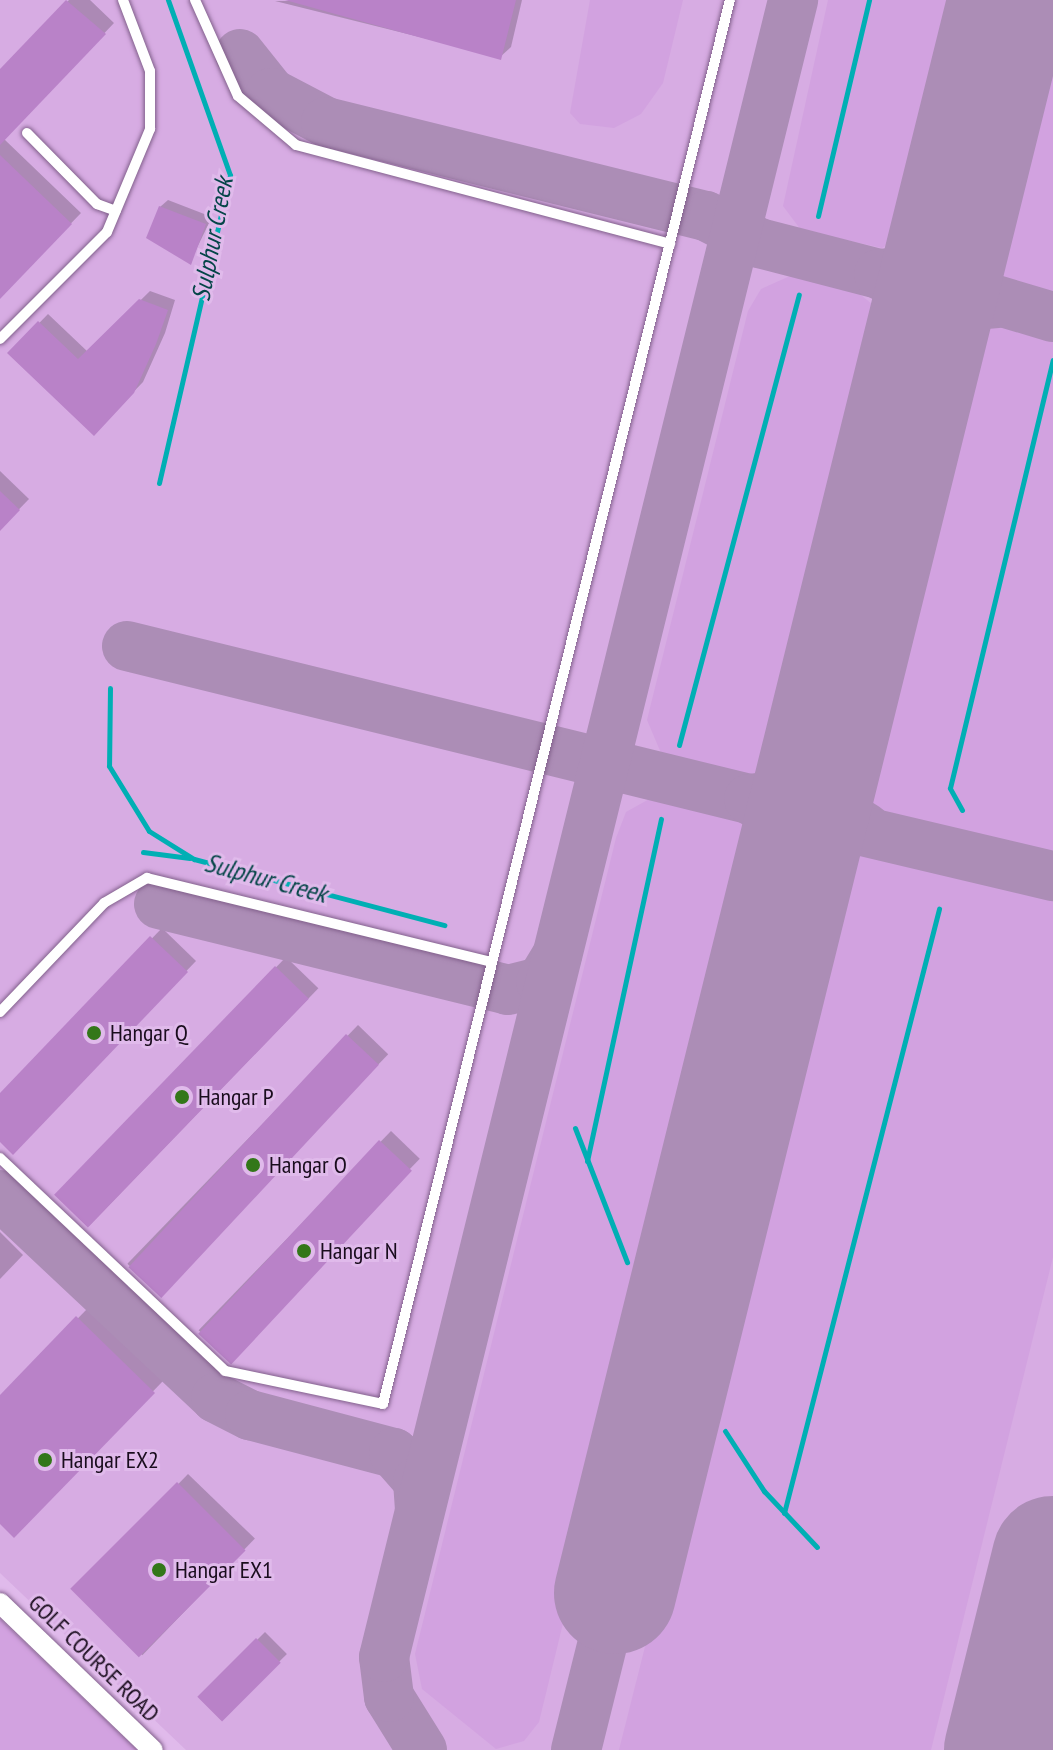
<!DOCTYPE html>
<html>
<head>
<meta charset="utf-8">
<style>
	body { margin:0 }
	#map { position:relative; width:1053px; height:1750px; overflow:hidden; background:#e0baeb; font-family:"PT Sans Narrow",sans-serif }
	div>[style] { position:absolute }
	.built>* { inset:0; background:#d7ace3 }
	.green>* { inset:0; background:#d2a2e0 }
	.shadow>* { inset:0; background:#0003; transform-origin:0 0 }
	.stream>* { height:5px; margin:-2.5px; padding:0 2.5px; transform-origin:2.5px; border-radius:2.5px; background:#00afb4 }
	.taxiway>* { height:50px; margin:-25px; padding:0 25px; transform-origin:25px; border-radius:25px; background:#ac8db6 }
	.runway>* { height:122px; margin:-61px; padding:0 61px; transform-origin:61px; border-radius:61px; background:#ac8db6 }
	.building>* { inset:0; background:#b982c8; transform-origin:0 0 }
	.roads { filter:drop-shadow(0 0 2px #82608c) drop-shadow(0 0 2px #82608c) }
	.service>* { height:10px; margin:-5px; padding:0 5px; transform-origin:5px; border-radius:5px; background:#fff }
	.minor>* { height:20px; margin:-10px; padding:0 10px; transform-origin:10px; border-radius:10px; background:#fff }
	.dots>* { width:22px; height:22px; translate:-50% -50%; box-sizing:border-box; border:4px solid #e0baeb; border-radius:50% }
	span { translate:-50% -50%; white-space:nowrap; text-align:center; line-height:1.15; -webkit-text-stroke:6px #e0baeb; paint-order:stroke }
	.poi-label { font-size:24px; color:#190c1d }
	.left { translate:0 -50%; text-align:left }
	.street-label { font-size:24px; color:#190c1d }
	.water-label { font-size:26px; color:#054548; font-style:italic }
</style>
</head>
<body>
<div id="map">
	<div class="built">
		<i style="clip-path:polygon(0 0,1053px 0,1053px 1750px,186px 1750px,0 1573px)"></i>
	</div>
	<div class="green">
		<i style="clip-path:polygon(590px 0,683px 0,663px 83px,641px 114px,614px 128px,580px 124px,570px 113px)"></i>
		<i style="clip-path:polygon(828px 0,961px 0,900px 236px,882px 248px,801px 230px,783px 206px)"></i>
		<i style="clip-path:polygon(1053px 0,1053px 295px,999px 278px,991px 256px)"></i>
		<i style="clip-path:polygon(790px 276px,857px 292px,877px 308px,884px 327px,778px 761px,768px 774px,746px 777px,661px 753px,647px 720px,748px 311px,761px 289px)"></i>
		<i style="clip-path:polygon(996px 324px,1053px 336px,1053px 852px,878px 810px,862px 787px,969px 342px,978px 329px)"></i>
		<i style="clip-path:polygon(653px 797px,745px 818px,755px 834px,539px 1722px,524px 1741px,496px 1749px,422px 1689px,415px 1654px,616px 838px,626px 812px)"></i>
		<i style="clip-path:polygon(861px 853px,1053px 897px,1053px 1257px,931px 1750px,619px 1750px,837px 883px,845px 863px)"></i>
		<i style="clip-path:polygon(0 1619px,94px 1709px,137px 1750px,0 1750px)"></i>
	</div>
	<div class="shadow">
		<i style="clip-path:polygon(69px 0,90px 0,114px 23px,4px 139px,81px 213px,0 297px,0 72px)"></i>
		<i style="clip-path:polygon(522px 0,511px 47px,500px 57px,275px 1px)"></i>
		<i style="clip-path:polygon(168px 200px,212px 217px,190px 262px,160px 207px)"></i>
		<i style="clip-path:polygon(150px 291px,175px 300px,165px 333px,143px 382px,94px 433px,10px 353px,48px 314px,88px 352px)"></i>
		<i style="clip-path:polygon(0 471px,29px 499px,0 529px)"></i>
		<i style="clip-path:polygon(162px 928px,196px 961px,13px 1152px,0 1140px,0 1096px)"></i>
		<i style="left:286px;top:957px;width:45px;height:330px;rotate:44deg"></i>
		<i style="left:358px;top:1025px;width:42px;height:332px;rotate:44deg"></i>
		<i style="left:391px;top:1131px;width:40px;height:277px;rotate:44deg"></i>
		<i style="clip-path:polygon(0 1232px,23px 1255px,0 1279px)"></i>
		<i style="clip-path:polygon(88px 1308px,163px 1381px,14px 1535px,0 1521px,0 1398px)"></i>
		<i style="left:188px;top:1474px;width:93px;height:162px;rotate:44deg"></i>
		<i style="left:265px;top:1632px;width:31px;height:93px;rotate:45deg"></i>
	</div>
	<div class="stream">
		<i style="left:818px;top:216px;width:222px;rotate:-76.7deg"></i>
		<i style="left:159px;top:483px;width:316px;rotate:-77deg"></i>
		<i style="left:230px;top:175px;width:186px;rotate:-109.5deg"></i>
		<i style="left:110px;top:688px;width:78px;rotate:90.7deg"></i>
		<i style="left:109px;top:766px;width:76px;rotate:58.4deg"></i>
		<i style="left:149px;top:831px;width:53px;rotate:31.9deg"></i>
		<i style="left:194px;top:859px;width:259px;rotate:14.8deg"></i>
		<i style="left:679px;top:745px;width:466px;rotate:-75.1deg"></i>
		<i style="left:962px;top:810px;width:25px;rotate:-119deg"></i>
		<i style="left:950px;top:788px;width:440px;rotate:-76.5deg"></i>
		<i style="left:143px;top:852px;width:47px;rotate:7.3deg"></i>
		<i style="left:575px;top:1128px;width:144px;rotate:68.8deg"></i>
		<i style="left:587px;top:1161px;width:350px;rotate:-77.8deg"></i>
		<i style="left:725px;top:1431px;width:72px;rotate:57deg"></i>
		<i style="left:764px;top:1491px;width:77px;rotate:46.6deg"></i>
		<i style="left:784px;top:1513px;width:624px;rotate:-75.61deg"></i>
	</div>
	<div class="taxiway">
		<i style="left:240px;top:54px;width:50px;rotate:51.5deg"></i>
		<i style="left:271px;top:93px;width:62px;rotate:27.8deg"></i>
		<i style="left:326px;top:122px;width:391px;rotate:13.9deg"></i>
		<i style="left:706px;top:216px;width:59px;rotate:27deg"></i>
		<i style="left:759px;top:243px;width:124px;rotate:14.5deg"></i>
		<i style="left:997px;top:303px;width:35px;rotate:175deg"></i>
		<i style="left:962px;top:306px;width:36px;rotate:141deg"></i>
		<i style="left:934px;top:329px;width:109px;rotate:107.1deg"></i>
		<i style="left:902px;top:433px;width:112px;rotate:-80.8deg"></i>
		<i style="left:920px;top:322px;width:35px;rotate:-114deg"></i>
		<i style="left:906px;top:290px;width:31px;rotate:-149deg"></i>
		<i style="left:879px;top:274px;width:28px;rotate:-6deg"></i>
		<i style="left:907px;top:271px;width:39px;rotate:-36deg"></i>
		<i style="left:939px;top:248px;width:117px;rotate:-72deg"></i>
		<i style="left:975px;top:137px;width:102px;rotate:101.9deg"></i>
		<i style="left:954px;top:237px;width:29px;rotate:82deg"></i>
		<i style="left:958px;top:266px;width:36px;rotate:54deg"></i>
		<i style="left:979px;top:295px;width:77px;rotate:16.6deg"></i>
		<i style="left:127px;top:646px;width:641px;rotate:13.82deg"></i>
		<i style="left:866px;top:828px;width:31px;rotate:-148deg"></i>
		<i style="left:840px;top:812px;width:37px;rotate:-112deg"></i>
		<i style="left:826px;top:778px;width:113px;rotate:-80.9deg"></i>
		<i style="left:844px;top:666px;width:108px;rotate:107.3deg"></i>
		<i style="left:812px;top:769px;width:40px;rotate:139deg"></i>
		<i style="left:782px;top:795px;width:33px;rotate:173deg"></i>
		<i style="left:749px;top:799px;width:31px;rotate:31deg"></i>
		<i style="left:776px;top:815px;width:32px;rotate:66deg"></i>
		<i style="left:789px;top:844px;width:109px;rotate:98.4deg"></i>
		<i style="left:773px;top:952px;width:89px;rotate:-73deg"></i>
		<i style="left:799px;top:867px;width:29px;rotate:-55deg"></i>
		<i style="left:816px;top:843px;width:33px;rotate:-29deg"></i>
		<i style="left:845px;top:827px;width:214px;rotate:13.3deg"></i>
		<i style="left:159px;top:904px;width:359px;rotate:13.8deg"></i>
		<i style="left:508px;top:990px;width:34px;rotate:-14deg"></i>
		<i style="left:541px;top:982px;width:31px;rotate:-59deg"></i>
		<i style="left:0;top:1195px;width:296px;rotate:43.2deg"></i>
		<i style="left:216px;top:1398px;width:38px;rotate:27deg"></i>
		<i style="left:250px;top:1415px;width:149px;rotate:14.8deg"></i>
		<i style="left:394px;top:1453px;width:37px;rotate:49deg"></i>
		<i style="left:418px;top:1481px;width:27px;rotate:86deg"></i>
		<i style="left:422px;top:1750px;width:62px;rotate:-121.9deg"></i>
		<i style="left:389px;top:1697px;width:40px;rotate:-97.1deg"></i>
		<i style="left:384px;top:1657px;width:1707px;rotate:-76.13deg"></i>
		<i style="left:576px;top:1750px;width:162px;rotate:-76deg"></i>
	</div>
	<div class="runway">
		<i style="left:615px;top:1593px;width:1641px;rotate:-76.11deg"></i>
		<i style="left:1005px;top:1750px;width:199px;rotate:-76deg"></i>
	</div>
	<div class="building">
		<i style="clip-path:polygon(66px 0,106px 34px,0 145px,0 69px)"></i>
		<i style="clip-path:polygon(285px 0,516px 0,501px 60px)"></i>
		<i style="clip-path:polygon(0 155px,72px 224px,0 299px)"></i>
		<i style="clip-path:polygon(159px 206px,206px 224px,191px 265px,146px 238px)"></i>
		<i style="clip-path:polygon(139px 299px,168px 310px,156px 344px,134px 393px,94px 436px,7px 353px,38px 321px,78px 359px)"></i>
		<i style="clip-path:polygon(0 491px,20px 510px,0 531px)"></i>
		<i style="clip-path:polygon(150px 936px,188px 972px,13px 1155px,0 1142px,0 1093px)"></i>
		<i style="left:275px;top:966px;width:47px;height:318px;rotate:44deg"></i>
		<i style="left:346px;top:1034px;width:45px;height:319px;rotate:43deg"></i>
		<i style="left:379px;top:1140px;width:45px;height:265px;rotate:43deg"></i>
		<i style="clip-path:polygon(76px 1316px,155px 1393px,14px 1538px,0 1524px,0 1395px)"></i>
		<i style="left:177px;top:1482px;width:97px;height:151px;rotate:45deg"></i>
		<i style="left:256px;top:1638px;width:35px;height:83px;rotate:45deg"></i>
	</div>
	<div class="roads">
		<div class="service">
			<i style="left:195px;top:0;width:105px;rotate:65.9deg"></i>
			<i style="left:238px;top:96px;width:76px;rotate:40.2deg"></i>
			<i style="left:296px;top:145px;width:387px;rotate:14.8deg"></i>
			<i style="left:27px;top:133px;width:100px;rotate:45.4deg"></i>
			<i style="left:97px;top:204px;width:20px;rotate:20deg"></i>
			<i style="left:0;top:339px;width:151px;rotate:-45deg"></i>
			<i style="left:107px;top:232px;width:112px;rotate:-67.3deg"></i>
			<i style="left:150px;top:129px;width:58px;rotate:-90deg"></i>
			<i style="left:150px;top:71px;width:76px;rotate:-110.8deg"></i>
			<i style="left:0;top:1012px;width:151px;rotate:-46.3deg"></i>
			<i style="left:104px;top:903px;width:50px;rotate:-30.2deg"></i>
			<i style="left:147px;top:878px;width:355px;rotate:13.7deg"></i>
			<i style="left:0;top:1158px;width:310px;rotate:43.4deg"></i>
			<i style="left:225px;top:1371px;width:161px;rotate:11.8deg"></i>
			<i style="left:383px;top:1404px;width:1446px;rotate:-76.12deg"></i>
		</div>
		<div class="minor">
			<i style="left:0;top:1603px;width:212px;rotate:43.9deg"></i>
		</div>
	</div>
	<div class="dots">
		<i style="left:94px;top:1033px;background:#337719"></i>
		<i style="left:182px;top:1097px;background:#337719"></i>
		<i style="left:253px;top:1165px;background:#337719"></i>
		<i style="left:304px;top:1251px;background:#337719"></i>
		<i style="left:45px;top:1460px;background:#337719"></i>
		<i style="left:159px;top:1570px;background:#337719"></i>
	</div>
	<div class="poi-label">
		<span class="left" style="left:110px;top:1033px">Hangar Q</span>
		<span class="left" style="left:198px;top:1097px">Hangar P</span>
		<span class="left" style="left:269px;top:1165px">Hangar O</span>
		<span class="left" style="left:320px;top:1251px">Hangar N</span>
		<span class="left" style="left:61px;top:1460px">Hangar EX2</span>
		<span class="left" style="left:175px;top:1570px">Hangar EX1</span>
	</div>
	<div class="street-label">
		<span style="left:94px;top:1658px;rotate:44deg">GOLF COURSE ROAD</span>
	</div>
	<div class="water-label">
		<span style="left:212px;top:239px;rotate:-79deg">Sulphur Creek</span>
		<span style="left:266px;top:878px;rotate:15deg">Sulphur Creek</span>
	</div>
</div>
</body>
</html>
